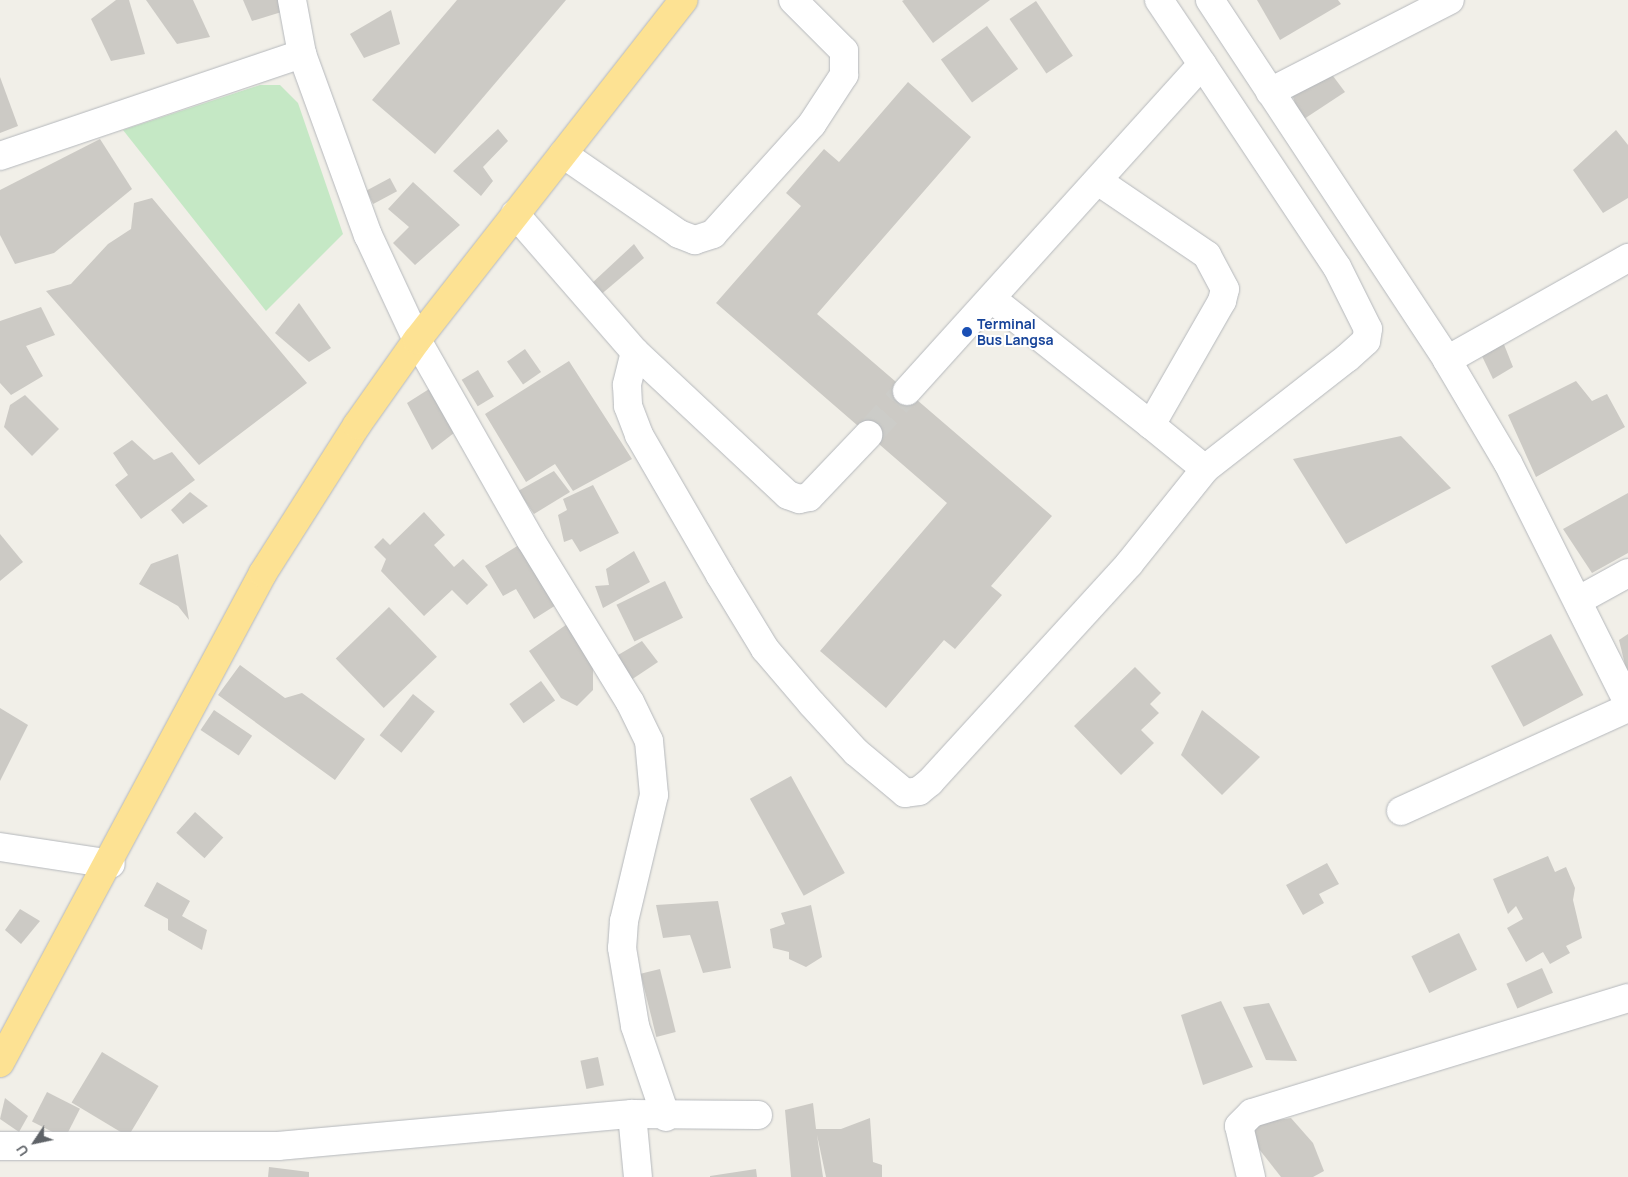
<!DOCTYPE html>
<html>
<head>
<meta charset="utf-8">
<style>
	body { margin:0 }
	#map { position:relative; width:1628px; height:1177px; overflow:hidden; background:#f1efe8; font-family:Manrope,sans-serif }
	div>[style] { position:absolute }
	.green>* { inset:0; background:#c5e8c5 }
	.building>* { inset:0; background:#cccac5; transform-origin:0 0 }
	.minor-tunnel>* { height:28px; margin-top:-14px; transform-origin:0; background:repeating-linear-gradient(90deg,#ccccc8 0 28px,transparent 0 42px) }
	.roads { filter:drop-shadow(0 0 1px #b5b8bc) drop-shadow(0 0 1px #b5b8bc) }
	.minor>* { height:28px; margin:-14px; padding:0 14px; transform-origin:14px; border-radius:14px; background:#fff }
	.highway>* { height:28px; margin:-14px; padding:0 14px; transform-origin:14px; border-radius:14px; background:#fde293 }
	.dots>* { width:14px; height:14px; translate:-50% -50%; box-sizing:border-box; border:2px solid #fff; border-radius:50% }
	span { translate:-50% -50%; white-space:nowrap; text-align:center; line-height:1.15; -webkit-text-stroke:4px #fff; paint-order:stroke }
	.transit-label { font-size:14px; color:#164399; font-weight:700 }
	.left { translate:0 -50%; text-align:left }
	.north { position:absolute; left:10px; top:1117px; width:50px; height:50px; -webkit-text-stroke:4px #fff; paint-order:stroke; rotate:236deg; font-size:14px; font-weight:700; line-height:20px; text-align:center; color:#5f6368 }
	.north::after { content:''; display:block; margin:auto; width:18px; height:22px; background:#5f6368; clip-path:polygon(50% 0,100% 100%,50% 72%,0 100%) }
</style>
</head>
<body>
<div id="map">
	<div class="green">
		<i style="clip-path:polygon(260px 85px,280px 85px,298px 103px,343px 234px,266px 311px,123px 130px)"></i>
	</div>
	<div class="building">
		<i style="clip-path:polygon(116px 0,129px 0,145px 54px,111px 61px,91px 19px)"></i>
		<i style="clip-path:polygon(146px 0,193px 0,210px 37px,177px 44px)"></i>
		<i style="clip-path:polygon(243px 0,284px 0,288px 10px,252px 21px)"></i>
		<i style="clip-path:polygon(457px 0,566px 0,435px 154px,372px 100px)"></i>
		<i style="clip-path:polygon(990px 0,933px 43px,902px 1px,904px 0)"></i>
		<i style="clip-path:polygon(1257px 0,1338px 0,1341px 4px,1280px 40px)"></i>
		<i style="left:1036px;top:1px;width:66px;height:32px;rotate:56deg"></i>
		<i style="clip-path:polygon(391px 10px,400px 44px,364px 58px,350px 34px)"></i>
		<i style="left:987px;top:26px;width:53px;height:57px;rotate:54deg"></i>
		<i style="clip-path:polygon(1330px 72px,1345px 92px,1301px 121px,1292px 94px)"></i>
		<i style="clip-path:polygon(0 77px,18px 126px,0 133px)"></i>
		<i style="clip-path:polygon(908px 82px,971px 137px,817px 314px,1052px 516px,991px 586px,1002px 595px,955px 649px,944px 640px,886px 708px,820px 651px,947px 503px,716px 303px,801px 206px,786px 193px,824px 149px,839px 162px)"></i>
		<i style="clip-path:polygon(498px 129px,508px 141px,483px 167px,493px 181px,481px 196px,453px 171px)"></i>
		<i style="clip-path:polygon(1616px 130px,1628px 145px,1628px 198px,1603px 213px,1573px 170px)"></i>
		<i style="clip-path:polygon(100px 139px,132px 189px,54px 253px,15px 264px,0 235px,0 190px)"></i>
		<i style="left:390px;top:178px;width:15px;height:27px;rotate:62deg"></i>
		<i style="clip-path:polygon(413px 182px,460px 225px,415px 265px,393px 243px,409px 227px,388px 209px)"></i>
		<i style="clip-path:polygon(152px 198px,307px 383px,199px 465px,46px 291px,71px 284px,108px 244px,131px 229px,134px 203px)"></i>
		<i style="clip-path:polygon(634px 244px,644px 258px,598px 297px,591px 284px)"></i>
		<i style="clip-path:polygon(299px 303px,331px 348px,309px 362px,275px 333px)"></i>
		<i style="clip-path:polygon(41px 307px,55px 335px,26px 346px,43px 376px,11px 395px,0 383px,0 321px)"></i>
		<i style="clip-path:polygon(1503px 342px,1513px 367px,1493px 379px,1480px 352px)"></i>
		<i style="left:525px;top:349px;width:28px;height:22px;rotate:55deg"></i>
		<i style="clip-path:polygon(569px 361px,632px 459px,573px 491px,555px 464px,526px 482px,485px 414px)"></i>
		<i style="left:478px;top:370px;width:31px;height:19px;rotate:59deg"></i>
		<i style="clip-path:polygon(1576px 381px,1592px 401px,1607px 394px,1625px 427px,1536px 477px,1508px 415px)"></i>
		<i style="clip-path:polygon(437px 384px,463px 426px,432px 450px,407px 403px)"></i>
		<i style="clip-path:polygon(25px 395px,59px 429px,32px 456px,4px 427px,10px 405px)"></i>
		<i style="clip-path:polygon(1401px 436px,1451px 488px,1346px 544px,1293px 459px)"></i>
		<i style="clip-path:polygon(132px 440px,154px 460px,172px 452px,195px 480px,141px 519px,115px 485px,128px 475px,113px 453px)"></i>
		<i style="clip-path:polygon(554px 471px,570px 492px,534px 514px,518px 491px)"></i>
		<i style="clip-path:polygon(593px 485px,619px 533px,580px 552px,572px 539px,564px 542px,558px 515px,567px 510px,563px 499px)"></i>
		<i style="clip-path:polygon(190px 492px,208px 506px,183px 524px,171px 510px)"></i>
		<i style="clip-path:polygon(1628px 493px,1628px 553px,1592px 573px,1563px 529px)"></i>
		<i style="clip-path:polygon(424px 512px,445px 535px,434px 545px,454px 567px,463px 559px,488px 585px,467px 605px,452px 590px,424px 616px,381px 571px,386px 559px,374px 547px,383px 538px,390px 545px)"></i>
		<i style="clip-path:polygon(0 534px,23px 562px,0 581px)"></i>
		<i style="clip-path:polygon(527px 540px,564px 600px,534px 619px,516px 589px,503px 596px,485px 566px)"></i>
		<i style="clip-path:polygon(634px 551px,650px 582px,603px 608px,595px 586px,609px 585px,606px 569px)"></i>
		<i style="clip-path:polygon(178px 554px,189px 620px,178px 606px,139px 584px,151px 564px)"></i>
		<i style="left:665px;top:581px;width:41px;height:54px;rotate:64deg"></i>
		<i style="left:389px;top:607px;width:69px;height:74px;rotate:46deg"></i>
		<i style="clip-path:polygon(570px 622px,593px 655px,593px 690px,577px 706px,561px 698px,529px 651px)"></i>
		<i style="left:1551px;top:634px;width:69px;height:68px;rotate:62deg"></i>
		<i style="clip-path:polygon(1628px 634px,1628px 673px,1627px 673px,1619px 640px)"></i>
		<i style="clip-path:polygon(642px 641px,658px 662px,631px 680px,618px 655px)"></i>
		<i style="clip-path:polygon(240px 665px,285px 698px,302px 693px,365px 739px,335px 780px,218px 695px)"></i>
		<i style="clip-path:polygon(1135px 667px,1161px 693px,1150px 704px,1159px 713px,1141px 730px,1154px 743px,1121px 775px,1074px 726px)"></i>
		<i style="left:541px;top:681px;width:24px;height:39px;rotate:54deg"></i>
		<i style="left:413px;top:694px;width:28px;height:53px;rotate:39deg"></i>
		<i style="clip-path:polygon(0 708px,28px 725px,0 781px)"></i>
		<i style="left:214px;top:710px;width:46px;height:24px;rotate:34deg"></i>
		<i style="clip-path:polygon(1202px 710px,1260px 757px,1222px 795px,1181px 755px)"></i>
		<i style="left:791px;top:776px;width:111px;height:47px;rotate:61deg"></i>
		<i style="left:195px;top:812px;width:38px;height:28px;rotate:42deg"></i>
		<i style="clip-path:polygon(1548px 856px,1555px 872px,1566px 867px,1575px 888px,1573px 900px,1582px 938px,1566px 946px,1570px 953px,1550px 964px,1543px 952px,1526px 962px,1507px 928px,1523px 919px,1516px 906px,1508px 914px,1493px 879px)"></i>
		<i style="clip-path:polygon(1327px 863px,1339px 884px,1319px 894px,1324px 903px,1303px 915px,1286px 885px)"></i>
		<i style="clip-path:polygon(157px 882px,190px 901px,182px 916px,207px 930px,202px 950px,168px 930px,168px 919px,144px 906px)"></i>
		<i style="clip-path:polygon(718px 901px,731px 968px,703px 973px,690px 935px,663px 938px,656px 905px)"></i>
		<i style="clip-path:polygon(811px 905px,822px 957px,806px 967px,789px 959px,789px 952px,773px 948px,770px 929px,785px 924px,781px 913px)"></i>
		<i style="clip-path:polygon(20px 909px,40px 921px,21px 944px,5px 930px)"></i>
		<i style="left:1459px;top:933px;width:41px;height:53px;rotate:64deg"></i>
		<i style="left:1542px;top:968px;width:27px;height:39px;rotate:66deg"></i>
		<i style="left:660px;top:969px;width:65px;height:20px;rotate:76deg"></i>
		<i style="clip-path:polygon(1221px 1001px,1253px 1067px,1203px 1085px,1181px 1015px)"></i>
		<i style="clip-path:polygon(1269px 1003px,1297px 1061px,1266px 1060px,1243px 1007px)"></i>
		<i style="left:102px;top:1052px;width:66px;height:59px;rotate:31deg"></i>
		<i style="left:598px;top:1057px;width:29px;height:18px;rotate:78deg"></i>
		<i style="left:47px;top:1092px;width:37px;height:33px;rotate:27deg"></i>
		<i style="clip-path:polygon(5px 1098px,28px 1116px,19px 1132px,0 1119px)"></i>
		<i style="clip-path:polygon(813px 1103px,816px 1129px,841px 1129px,870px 1118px,873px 1162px,882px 1165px,882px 1177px,826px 1177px,817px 1135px,823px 1177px,791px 1177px,785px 1110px)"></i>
		<i style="clip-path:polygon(1291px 1118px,1313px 1143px,1324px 1171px,1313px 1177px,1281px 1177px,1240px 1125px)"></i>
		<i style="clip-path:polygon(269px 1167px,309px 1172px,309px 1177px,268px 1177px)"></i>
		<i style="clip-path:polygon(756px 1169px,757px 1177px,710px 1177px,710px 1176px)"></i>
	</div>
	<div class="minor-tunnel">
		<i style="left:868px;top:435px;width:59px;rotate:-48.4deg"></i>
	</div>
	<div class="roads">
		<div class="minor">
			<i style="left:292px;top:0;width:55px;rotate:79.5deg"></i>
			<i style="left:302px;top:54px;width:193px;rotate:70deg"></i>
			<i style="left:368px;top:235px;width:116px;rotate:65deg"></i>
			<i style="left:417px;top:340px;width:229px;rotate:60.4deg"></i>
			<i style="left:530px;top:539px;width:191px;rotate:58.5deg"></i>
			<i style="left:630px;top:702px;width:43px;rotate:64deg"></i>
			<i style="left:649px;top:741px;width:54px;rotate:84.7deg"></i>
			<i style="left:654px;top:795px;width:130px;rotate:103.4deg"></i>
			<i style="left:624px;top:921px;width:27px;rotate:94deg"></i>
			<i style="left:622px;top:948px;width:79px;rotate:80.5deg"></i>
			<i style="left:635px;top:1026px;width:96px;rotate:71.2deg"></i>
			<i style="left:1210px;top:0;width:431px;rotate:56.6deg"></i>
			<i style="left:1447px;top:360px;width:120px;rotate:59.4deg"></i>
			<i style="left:1508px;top:463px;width:268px;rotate:63.4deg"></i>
			<i style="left:1202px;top:64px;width:244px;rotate:56.4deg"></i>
			<i style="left:1337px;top:267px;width:69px;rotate:63.4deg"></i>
			<i style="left:1368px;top:329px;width:12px;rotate:99deg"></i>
			<i style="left:1366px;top:341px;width:25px;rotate:138deg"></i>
			<i style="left:1347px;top:358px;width:180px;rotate:142deg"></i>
			<i style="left:1270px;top:92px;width:202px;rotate:-27.1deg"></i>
			<i style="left:563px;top:154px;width:141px;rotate:34.6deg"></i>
			<i style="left:679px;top:234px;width:17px;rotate:21deg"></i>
			<i style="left:695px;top:240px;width:19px;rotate:-18deg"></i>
			<i style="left:713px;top:234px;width:148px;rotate:-48deg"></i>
			<i style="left:812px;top:124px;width:59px;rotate:-56.9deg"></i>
			<i style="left:844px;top:75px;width:24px;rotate:-90deg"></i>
			<i style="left:844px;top:51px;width:72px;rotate:-135deg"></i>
			<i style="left:0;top:156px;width:319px;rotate:-18.7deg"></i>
			<i style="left:515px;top:214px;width:183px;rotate:49deg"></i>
			<i style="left:635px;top:352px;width:209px;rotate:43.1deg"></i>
			<i style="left:788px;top:495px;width:12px;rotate:20deg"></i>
			<i style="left:799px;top:499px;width:10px;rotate:-11deg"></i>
			<i style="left:809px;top:497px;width:86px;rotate:-46.4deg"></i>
			<i style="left:992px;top:299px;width:203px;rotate:38.4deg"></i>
			<i style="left:1151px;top:425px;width:143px;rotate:-60.2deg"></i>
			<i style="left:1222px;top:301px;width:12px;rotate:-76deg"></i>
			<i style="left:1225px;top:289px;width:38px;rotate:-118deg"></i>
			<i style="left:1207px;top:255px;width:132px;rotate:-145.8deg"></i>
			<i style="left:635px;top:352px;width:34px;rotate:104deg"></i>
			<i style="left:627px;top:385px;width:21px;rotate:87deg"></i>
			<i style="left:628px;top:406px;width:31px;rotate:69deg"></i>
			<i style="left:639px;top:435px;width:162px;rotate:59.9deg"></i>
			<i style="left:720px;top:575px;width:87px;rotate:58.7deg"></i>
			<i style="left:765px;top:649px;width:72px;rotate:49.5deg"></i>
			<i style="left:812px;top:704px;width:65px;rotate:47.5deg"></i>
			<i style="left:856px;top:752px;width:64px;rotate:39.9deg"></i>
			<i style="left:905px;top:793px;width:14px;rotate:-8deg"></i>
			<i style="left:919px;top:791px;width:14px;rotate:-39deg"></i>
			<i style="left:930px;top:782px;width:295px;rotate:-47.6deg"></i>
			<i style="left:1129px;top:564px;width:122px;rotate:-51.3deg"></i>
			<i style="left:1205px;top:469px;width:70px;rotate:-140.8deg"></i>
			<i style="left:1447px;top:360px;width:208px;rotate:-29.4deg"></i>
			<i style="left:907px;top:391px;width:440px;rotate:-47.9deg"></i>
			<i style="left:1202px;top:64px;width:77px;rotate:-123.9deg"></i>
			<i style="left:1579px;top:600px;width:56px;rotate:-28.9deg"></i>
			<i style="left:1401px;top:811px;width:249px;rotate:-24.4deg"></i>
			<i style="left:0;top:847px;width:112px;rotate:8.7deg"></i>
			<i style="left:632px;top:1114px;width:63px;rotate:84.6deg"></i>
			<i style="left:0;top:1146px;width:278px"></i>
			<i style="left:278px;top:1146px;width:355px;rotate:-5.2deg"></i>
			<i style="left:632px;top:1114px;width:126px;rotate:0.5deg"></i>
			<i style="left:1251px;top:1177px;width:52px;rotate:-103.2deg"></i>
			<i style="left:1239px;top:1126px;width:18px;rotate:-45deg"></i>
			<i style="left:1252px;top:1113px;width:393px;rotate:-17deg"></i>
		</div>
		<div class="highway">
			<i style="left:0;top:1063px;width:556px;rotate:-61.78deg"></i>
			<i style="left:263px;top:573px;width:175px;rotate:-57.6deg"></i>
			<i style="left:357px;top:425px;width:104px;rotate:-54.8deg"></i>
			<i style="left:417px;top:340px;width:432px;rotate:-51.9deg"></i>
		</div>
	</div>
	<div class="dots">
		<i style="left:967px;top:332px;background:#1a4fb4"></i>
	</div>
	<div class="transit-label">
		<span class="left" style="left:977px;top:332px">Terminal<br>Bus Langsa</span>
	</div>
	<div class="north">U</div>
</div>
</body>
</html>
